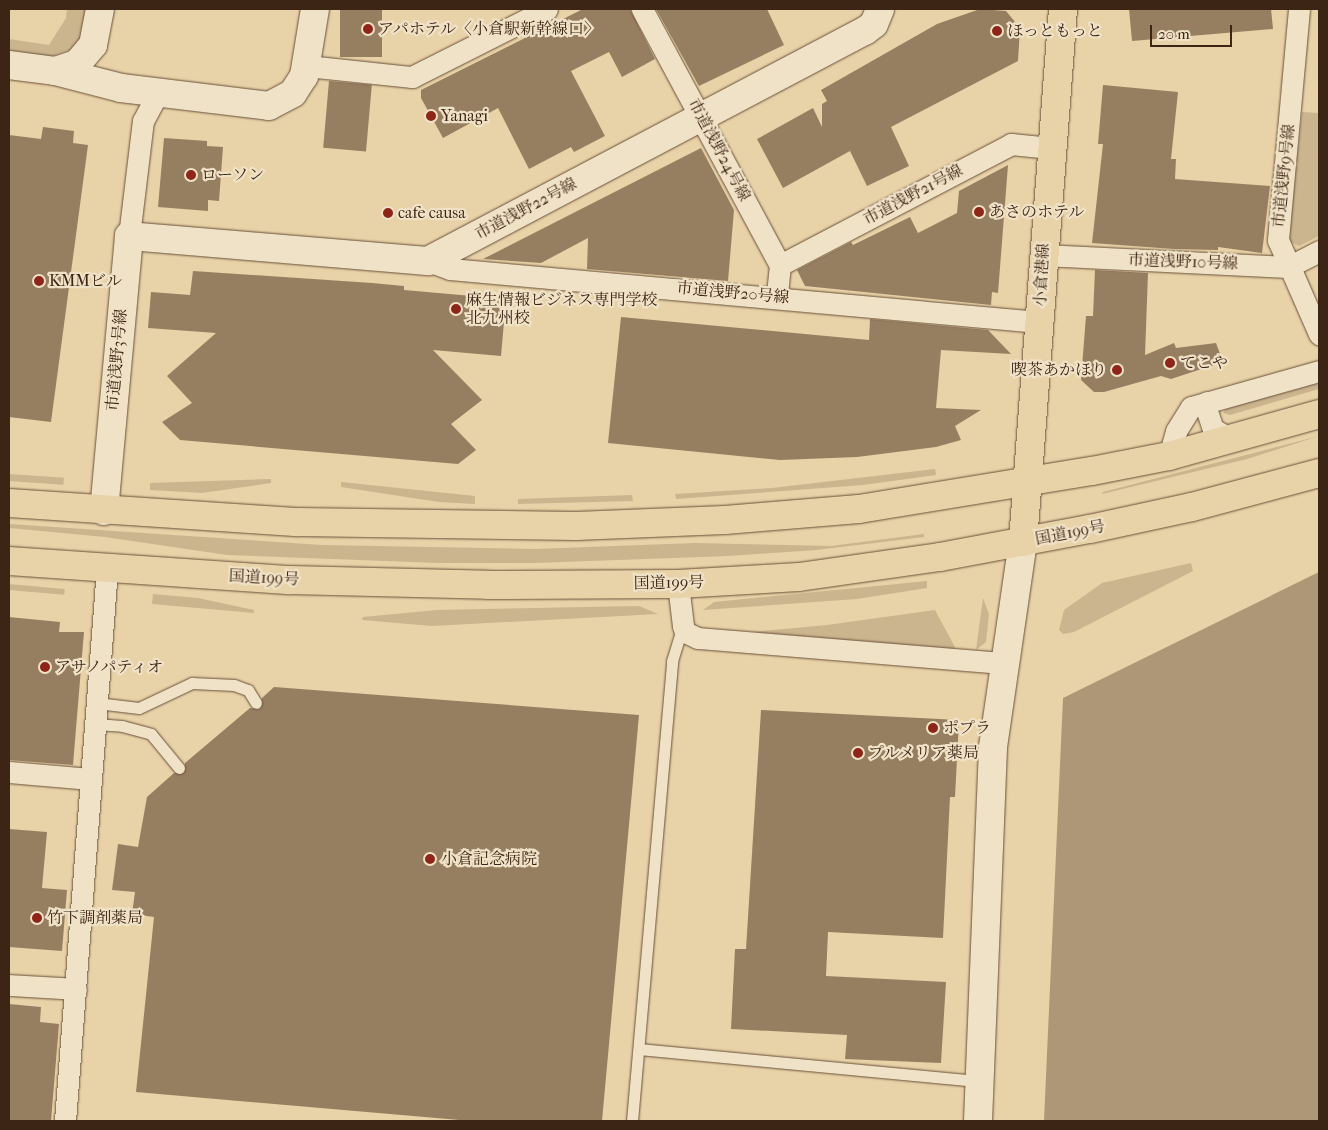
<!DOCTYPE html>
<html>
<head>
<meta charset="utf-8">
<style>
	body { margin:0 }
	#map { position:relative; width:1328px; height:1130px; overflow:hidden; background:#e8d2a7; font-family:"IM FELL French Canon","Noto Serif JP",serif }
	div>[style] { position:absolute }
	.green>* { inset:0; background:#cbb58e; transform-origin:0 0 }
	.water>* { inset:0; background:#ae9776 }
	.building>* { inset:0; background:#967f61; transform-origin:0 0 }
	.roads { filter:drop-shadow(0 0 1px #68503a) drop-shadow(0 0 1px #68503a) }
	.lane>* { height:11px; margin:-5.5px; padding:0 5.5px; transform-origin:5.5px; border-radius:5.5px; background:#f0e2c6 }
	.street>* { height:21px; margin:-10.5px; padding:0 10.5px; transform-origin:10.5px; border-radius:10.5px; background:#f0e2c6 }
	.secondary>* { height:28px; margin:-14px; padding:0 14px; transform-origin:14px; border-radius:14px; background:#f0e2c6 }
	.primary>* { height:28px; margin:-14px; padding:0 14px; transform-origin:14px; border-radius:14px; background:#e8d2a7 }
	.highway>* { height:28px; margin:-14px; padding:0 14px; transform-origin:14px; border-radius:14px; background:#e8d2a7 }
	.dots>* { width:14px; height:14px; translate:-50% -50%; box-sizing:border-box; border:2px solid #f0e2c6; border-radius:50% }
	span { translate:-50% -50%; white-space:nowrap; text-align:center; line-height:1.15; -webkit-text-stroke:4.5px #f0e2c6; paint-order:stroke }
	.poi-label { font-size:16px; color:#3d2516 }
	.left { translate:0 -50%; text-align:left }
	.right { translate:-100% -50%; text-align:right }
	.street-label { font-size:16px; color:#3d2516 }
	.frame { position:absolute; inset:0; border:10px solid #3d2516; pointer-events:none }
	.scale { position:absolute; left:1150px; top:25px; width:82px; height:22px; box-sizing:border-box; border:2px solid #3d2516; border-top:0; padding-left:6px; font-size:15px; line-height:18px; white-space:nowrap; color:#3d2516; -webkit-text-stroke:4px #f0e2c6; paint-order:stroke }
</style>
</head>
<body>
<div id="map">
	<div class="green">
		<i style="clip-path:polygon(67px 9px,86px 9px,87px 13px,83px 36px,74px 48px,50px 57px,9px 53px,9px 39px,49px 45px,66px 18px)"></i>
		<i style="clip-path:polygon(1302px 112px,1319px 113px,1319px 236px,1299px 246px,1288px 241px)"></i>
		<i style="clip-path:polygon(1319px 383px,1319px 389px,1230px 415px,1223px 413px,1225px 409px)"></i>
		<i style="clip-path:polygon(1319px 436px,1247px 459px,1102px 494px,1103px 492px)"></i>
		<i style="clip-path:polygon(935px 469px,936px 475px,863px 485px,676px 499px,675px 494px,772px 488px)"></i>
		<i style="left:9px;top:474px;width:55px;height:7px;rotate:4deg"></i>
		<i style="clip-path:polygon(271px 479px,271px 483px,202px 493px,150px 490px,150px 483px)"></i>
		<i style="clip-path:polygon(341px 482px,475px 496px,475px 504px,439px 502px,341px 487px)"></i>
		<i style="clip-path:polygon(632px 495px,633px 501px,518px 504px,518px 499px)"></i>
		<i style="clip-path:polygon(9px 524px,322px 545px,535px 549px,695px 543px,831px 546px,924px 534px,924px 537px,816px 550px,728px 556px,535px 563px,438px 563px,227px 555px,105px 537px,9px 528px)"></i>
		<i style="clip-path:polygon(1191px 563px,1193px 571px,1074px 632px,1063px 634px,1059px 630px,1064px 610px,1102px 583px)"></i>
		<i style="clip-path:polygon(927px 581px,927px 588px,857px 599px,703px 610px,714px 602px)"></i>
		<i style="left:9px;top:584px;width:56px;height:6px;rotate:5deg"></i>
		<i style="clip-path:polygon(153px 594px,198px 598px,254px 610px,254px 613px,152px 604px)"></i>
		<i style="clip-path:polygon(983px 598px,989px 614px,986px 642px,976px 650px)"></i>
		<i style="clip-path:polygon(639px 606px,658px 614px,432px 626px,362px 620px,363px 617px,437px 610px)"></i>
		<i style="clip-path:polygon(935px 610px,956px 649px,750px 632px,827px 625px)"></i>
	</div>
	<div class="water">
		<i style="clip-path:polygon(1319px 572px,1319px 1121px,1044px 1121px,1063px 698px)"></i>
	</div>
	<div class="building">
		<i style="left:340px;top:9px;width:42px;height:48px"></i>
		<i style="clip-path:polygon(583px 9px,630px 9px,655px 59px,622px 77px,609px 52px,571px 71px,605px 136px,574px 152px,571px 147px,529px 169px,498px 108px,443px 138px,421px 98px,421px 90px)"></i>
		<i style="clip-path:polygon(656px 9px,767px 9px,784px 45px,699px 86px)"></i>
		<i style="clip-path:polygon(980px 9px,1006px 11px,1020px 28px,1018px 61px,891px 127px,909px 166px,867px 186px,850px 151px,783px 188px,757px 139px,813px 108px,822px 127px,822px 104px,827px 101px,821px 90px,937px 24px)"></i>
		<i style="clip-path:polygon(1129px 9px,1271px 9px,1273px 29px,1132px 41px)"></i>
		<i style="left:329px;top:81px;width:43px;height:67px;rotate:5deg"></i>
		<i style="clip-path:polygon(1103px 85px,1178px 92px,1171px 159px,1176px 159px,1175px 179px,1270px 186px,1262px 253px,1218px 247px,1218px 250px,1174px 249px,1092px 243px,1103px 144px,1098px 144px)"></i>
		<i style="clip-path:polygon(43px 127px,74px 131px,73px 143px,88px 145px,51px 422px,9px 417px,9px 135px,41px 139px)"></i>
		<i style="clip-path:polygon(164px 138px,207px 141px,207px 146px,223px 147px,219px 201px,208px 200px,208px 211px,158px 207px)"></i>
		<i style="clip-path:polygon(701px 148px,734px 210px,728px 281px,587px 269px,588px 238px,541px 263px,483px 259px)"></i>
		<i style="clip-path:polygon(1008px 165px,998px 293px,992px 292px,991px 305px,805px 286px,797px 270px,851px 242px,853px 245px,910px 217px,918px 233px,957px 213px,959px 191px)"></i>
		<i style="clip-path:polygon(1095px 270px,1148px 273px,1145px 355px,1174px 343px,1176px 348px,1216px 343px,1223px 362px,1171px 379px,1161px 376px,1104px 392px,1094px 392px,1081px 380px,1086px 316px,1093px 316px)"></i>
		<i style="clip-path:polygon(193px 271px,372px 283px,404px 286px,404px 290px,506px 299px,501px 356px,433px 350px,482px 400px,451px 424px,476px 450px,458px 464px,180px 440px,162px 422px,192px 403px,167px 376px,216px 333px,148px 328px,151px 292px,190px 295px)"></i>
		<i style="clip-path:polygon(621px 317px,869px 340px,870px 319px,988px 330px,1011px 354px,941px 350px,936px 408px,981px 410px,955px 426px,961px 440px,936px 447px,857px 457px,780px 460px,608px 443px)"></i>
		<i style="clip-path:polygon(9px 617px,60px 622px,59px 632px,84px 632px,73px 765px,9px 760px)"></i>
		<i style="clip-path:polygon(274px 687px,639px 715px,602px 1121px,471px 1121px,136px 1092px,154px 917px,132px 914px,135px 892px,112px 890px,118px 844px,138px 847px,147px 797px,174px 773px,184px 773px,185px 763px,250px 708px,260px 709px,262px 698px)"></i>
		<i style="clip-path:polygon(761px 710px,959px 720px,955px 797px,950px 797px,943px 938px,828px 932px,826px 976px,946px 982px,941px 1063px,845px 1059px,847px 1035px,731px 1029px,735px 949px,746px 949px)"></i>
		<i style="clip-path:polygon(9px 829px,47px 832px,42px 888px,67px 890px,62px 951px,9px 947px)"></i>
		<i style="clip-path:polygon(9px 1004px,41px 1007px,40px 1022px,59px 1024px,51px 1121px,9px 1121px)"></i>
	</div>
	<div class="roads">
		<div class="lane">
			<i style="left:97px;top:703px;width:42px;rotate:6.8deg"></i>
			<i style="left:139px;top:708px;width:59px;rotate:-25.3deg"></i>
			<i style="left:192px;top:683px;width:42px;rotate:2.7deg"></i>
			<i style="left:234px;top:685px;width:15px;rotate:20deg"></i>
			<i style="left:248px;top:690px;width:15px;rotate:58deg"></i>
			<i style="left:95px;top:724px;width:27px;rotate:4deg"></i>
			<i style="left:122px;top:726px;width:30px;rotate:15deg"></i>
			<i style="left:151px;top:734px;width:44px;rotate:50.5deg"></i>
			<i style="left:639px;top:1049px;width:342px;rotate:5.4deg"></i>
			<i style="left:632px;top:1121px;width:462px;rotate:-85deg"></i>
			<i style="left:672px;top:661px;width:37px;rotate:-73deg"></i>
		</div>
		<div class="street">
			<i style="left:642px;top:9px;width:291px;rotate:61.7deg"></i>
			<i style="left:780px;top:265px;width:31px;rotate:96deg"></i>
			<i style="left:1299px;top:9px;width:232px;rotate:95.2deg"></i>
			<i style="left:1278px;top:240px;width:103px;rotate:66.4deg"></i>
			<i style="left:307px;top:66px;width:106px;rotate:6deg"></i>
			<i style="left:412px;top:77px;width:151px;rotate:-26.7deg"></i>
			<i style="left:129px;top:236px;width:116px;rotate:-83.1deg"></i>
			<i style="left:143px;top:121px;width:32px;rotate:-62deg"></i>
			<i style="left:1043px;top:255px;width:245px;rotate:2.8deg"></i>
			<i style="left:1288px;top:267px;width:35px;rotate:-27deg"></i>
			<i style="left:428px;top:261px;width:23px;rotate:20deg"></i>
			<i style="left:450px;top:269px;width:591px;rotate:5.14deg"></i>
			<i style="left:780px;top:265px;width:261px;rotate:-27.6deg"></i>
			<i style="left:1011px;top:144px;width:40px;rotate:5.7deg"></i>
			<i style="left:1207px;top:402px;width:9px;rotate:90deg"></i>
			<i style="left:1207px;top:411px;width:19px;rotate:72deg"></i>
			<i style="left:1213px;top:429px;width:13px;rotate:29deg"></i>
			<i style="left:1224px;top:435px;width:16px;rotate:7deg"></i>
			<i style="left:1169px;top:456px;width:26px;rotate:-74deg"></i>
			<i style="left:1176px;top:431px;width:28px;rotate:-58deg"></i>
			<i style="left:1191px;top:407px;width:133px;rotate:-15.7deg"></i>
			<i style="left:678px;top:584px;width:42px;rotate:83.2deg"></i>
			<i style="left:683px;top:626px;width:6px;rotate:72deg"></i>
			<i style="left:685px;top:632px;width:14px;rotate:25deg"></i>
			<i style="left:698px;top:638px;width:307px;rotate:4.7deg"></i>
			<i style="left:9px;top:772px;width:82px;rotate:4.9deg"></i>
			<i style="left:9px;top:985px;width:67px;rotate:3.4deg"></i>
			<i style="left:65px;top:1121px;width:554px;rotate:-85.65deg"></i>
		</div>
		<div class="secondary">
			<i style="left:9px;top:65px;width:46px;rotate:7.4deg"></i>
			<i style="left:55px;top:71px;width:23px;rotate:-18deg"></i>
			<i style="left:77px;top:64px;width:25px;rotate:-50deg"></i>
			<i style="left:93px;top:45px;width:37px;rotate:-79deg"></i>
			<i style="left:55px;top:71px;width:68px;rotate:14.4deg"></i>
			<i style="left:121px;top:88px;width:149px;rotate:6.9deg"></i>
			<i style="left:269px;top:106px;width:27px;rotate:-28deg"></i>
			<i style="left:293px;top:93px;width:20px;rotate:-57deg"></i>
			<i style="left:304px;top:76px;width:68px;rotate:-80.7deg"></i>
			<i style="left:104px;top:511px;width:276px;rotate:-84.8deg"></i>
			<i style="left:129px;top:236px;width:300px;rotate:4.8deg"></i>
			<i style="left:428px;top:261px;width:494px;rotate:-27.8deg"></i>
			<i style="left:865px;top:31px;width:11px;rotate:-38deg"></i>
			<i style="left:874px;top:24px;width:16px;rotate:-68deg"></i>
			<i style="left:978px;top:1121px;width:374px;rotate:-87.7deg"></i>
			<i style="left:993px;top:747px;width:207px;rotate:-81.7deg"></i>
		</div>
		<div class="primary">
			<i style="left:1023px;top:542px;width:534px;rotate:-85.71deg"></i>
		</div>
		<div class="highway">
			<i style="left:9px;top:503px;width:290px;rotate:3.8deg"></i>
			<i style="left:298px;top:522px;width:278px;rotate:0.8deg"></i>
			<i style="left:576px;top:526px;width:149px;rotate:-2.3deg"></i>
			<i style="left:725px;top:520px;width:134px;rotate:-4.7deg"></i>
			<i style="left:859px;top:509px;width:236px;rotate:-9.3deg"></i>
			<i style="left:1092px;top:471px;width:78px;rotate:-11deg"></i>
			<i style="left:1169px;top:456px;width:156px;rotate:-15.6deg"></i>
			<i style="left:9px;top:561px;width:282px;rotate:3.9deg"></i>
			<i style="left:290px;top:580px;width:198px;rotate:1.4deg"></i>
			<i style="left:488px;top:585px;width:190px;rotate:-0.3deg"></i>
			<i style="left:678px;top:584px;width:121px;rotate:-3.3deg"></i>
			<i style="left:799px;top:577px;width:142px;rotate:-8.1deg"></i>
			<i style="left:940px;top:557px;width:153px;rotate:-10.6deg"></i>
			<i style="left:1090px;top:529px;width:104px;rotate:-12.2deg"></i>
			<i style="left:1192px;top:507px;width:131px;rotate:-15deg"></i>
		</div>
	</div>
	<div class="dots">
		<i style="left:368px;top:29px;background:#8f2418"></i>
		<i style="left:997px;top:31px;background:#8f2418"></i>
		<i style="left:431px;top:116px;background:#8f2418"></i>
		<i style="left:191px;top:175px;background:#8f2418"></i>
		<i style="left:979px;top:212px;background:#8f2418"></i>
		<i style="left:388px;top:213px;background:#8f2418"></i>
		<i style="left:39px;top:281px;background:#8f2418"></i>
		<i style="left:456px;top:309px;background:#8f2418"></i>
		<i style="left:1170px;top:363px;background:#8f2418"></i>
		<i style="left:1117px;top:370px;background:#8f2418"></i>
		<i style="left:45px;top:667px;background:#8f2418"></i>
		<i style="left:933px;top:728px;background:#8f2418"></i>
		<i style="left:858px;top:753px;background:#8f2418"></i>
		<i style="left:430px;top:859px;background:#8f2418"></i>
		<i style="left:37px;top:918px;background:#8f2418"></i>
	</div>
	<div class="poi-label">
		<span class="left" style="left:378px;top:29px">アパホテル〈小倉駅新幹線口〉</span>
		<span class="left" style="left:1007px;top:31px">ほっともっと</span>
		<span class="left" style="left:441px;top:116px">Yanagi</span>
		<span class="left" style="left:201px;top:175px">ローソン</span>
		<span class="left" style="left:989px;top:212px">あさのホテル</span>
		<span class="left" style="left:398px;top:213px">cafe causa</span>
		<span class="left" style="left:49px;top:281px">KMMビル</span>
		<span class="left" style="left:466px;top:309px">麻生情報ビジネス専門学校<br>北九州校</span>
		<span class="left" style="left:1180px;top:363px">てこや</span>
		<span class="right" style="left:1107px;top:370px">喫茶あかほり</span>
		<span class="left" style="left:55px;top:667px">アサノパティオ</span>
		<span class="left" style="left:943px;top:728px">ポプラ</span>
		<span class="left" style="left:868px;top:753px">プルメリア薬局</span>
		<span class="left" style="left:441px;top:859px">小倉記念病院</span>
		<span class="left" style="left:47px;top:918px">竹下調剤薬局</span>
	</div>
	<div class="street-label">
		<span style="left:719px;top:150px;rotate:62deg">市道浅野24号線</span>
		<span style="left:1284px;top:176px;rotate:-84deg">市道浅野9号線</span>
		<span style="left:913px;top:195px;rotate:-28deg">市道浅野21号線</span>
		<span style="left:526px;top:209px;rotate:-28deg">市道浅野22号線</span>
		<span style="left:1183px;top:262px;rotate:2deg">市道浅野10号線</span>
		<span style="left:1042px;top:275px;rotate:-87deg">小倉港線</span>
		<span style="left:733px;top:293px;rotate:5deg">市道浅野20号線</span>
		<span style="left:117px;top:360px;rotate:-85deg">市道浅野3号線</span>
		<span style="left:1070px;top:533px;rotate:-11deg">国道199号</span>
		<span style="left:264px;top:578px;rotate:3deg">国道199号</span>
		<span style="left:669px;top:583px;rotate:-1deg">国道199号</span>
	</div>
	<div class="frame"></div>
	<div class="scale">20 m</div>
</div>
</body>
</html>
